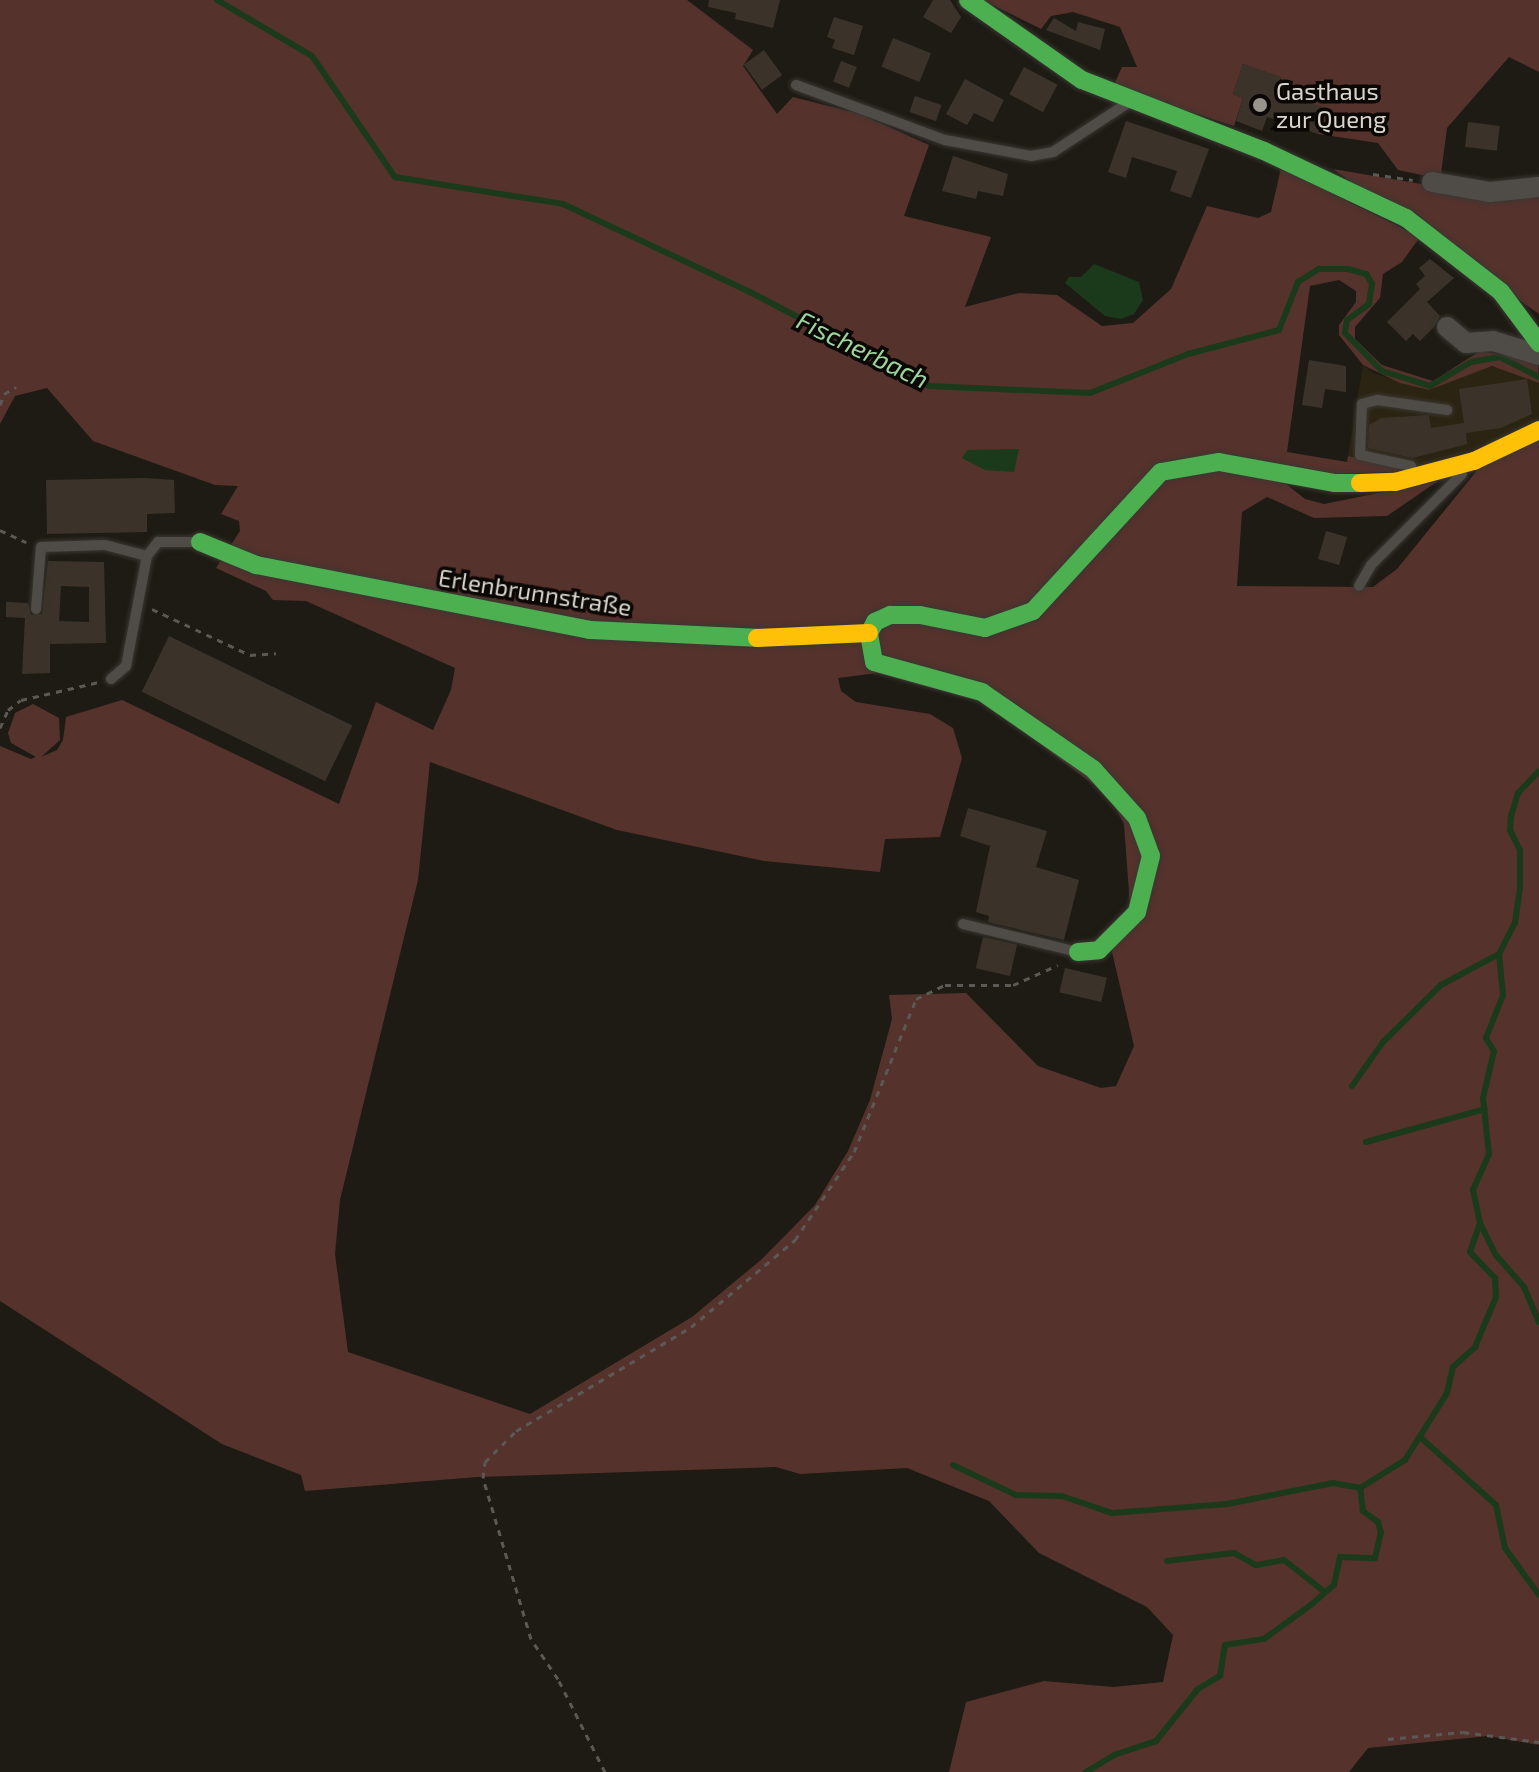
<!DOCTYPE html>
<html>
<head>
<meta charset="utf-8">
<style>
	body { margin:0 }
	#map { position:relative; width:1539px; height:1772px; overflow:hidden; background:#1e1b14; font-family:"Exo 2",sans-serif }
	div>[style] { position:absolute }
	.built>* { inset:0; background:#2b2412 }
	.green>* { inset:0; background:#56322c }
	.water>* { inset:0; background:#1b3a1c }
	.stream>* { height:6px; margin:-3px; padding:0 3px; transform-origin:3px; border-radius:3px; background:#1b3a1c }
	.building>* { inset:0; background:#3b3329; transform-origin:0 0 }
	.path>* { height:3px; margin-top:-1.5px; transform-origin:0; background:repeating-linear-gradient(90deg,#5b5955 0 6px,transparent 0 12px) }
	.roads { filter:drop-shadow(0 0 2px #3a3733) drop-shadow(0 0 2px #3a3733) }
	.lane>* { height:10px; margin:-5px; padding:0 5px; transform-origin:5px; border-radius:5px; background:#4f4c48 }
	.street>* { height:20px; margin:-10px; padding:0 10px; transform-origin:10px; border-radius:10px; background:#4f4c48 }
	.fast>* { height:18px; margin:-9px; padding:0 9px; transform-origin:9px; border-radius:9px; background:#4caf50 }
	.slow>* { height:18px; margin:-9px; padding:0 9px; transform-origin:9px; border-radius:9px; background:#ffc107 }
	.dots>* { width:22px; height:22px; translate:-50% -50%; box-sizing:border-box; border:4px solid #0a0704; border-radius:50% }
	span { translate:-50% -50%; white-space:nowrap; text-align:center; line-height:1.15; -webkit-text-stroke:7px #0a0704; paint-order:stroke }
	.poi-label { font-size:24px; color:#d9d5cd }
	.left { translate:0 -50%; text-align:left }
	.street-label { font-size:24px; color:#d9d5cd }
	.water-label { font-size:26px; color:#9dd69d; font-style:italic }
</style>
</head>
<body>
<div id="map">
	<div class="built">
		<i style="clip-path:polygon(1363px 365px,1375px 374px,1429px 390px,1482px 366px,1509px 368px,1539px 383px,1539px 424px,1415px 471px,1369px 463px,1348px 456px)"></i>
	</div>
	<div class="green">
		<i style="clip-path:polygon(evenodd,0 0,687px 0,753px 50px,743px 66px,777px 114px,793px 97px,860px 114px,929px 145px,904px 216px,991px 237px,965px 307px,1019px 293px,1057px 295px,1102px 326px,1133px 323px,1171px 289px,1207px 206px,1258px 218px,1271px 212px,1281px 168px,1420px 237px,1402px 262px,1383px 274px,1380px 298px,1355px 327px,1355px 339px,1382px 365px,1433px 381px,1480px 351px,1538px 361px,1539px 383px,1492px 366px,1429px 390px,1400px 383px,1363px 365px,1339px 335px,1339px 325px,1356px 302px,1356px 291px,1339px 280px,1310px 286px,1287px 452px,1347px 462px,1348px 456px,1415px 471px,1276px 476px,1305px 499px,1324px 504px,1438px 481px,1387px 516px,1314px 518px,1267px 497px,1242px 512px,1237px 586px,1373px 587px,1397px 569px,1479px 468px,1539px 437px,1539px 1745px,1488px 1736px,1368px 1748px,1349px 1772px,949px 1772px,966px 1702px,1044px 1681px,1113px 1687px,1163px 1682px,1173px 1635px,1147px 1607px,1039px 1553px,989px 1501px,907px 1468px,800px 1474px,776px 1467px,477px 1477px,305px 1491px,301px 1475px,222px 1444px,0 1301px,0 746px,31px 759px,36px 757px,11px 743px,8px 733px,15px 713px,33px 704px,59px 718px,60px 740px,41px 757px,57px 750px,63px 740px,66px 717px,122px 700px,339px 804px,376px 702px,433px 730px,451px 690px,455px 668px,306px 601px,273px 600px,266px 591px,216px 568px,240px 531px,239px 521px,221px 514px,238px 486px,215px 485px,93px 441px,47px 388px,15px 396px,0 424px,0 0,877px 673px,986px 703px,1110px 797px,1124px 824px,1130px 906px,1112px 952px,1134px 1046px,1116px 1086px,1101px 1088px,1038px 1066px,966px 993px,889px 995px,892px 1019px,870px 1100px,848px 1151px,815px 1205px,762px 1259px,692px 1317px,530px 1414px,348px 1352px,335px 1254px,340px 1200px,418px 880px,430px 762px,617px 830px,764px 861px,880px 872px,885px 839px,940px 837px,962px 758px,953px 728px,930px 714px,856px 702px,841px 691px,838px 678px,877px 673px)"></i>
		<i style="clip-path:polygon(983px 0,1539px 0,1539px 72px,1509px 57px,1447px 128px,1441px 174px,1436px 178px,1398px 170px,1378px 143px,1318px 134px,1326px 109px,1290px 96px,1280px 77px,1243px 64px,1233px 94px,1243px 98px,1234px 126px,1113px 87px,1122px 67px,1137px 67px,1120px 27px,1073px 12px,1051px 16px,1041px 29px)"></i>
		<i style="clip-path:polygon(1333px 169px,1498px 197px,1539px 192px,1539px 314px)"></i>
	</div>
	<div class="water">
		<i style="clip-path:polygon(1094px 264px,1139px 282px,1143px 300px,1134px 314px,1121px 319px,1105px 316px,1065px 283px,1069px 277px,1081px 277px)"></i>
		<i style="clip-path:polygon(1019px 449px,1014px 472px,985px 470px,962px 458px,967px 450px)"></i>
	</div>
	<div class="stream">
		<i style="left:217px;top:0;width:110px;rotate:30.5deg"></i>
		<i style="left:312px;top:56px;width:147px;rotate:55.6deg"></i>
		<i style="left:395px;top:177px;width:170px;rotate:9.1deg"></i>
		<i style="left:563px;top:204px;width:209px;rotate:25.2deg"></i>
		<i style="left:752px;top:293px;width:200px;rotate:27.7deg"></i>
		<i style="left:929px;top:386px;width:161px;rotate:2.5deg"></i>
		<i style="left:1090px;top:393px;width:105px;rotate:-21.7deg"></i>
		<i style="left:1188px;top:354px;width:94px;rotate:-14.8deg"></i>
		<i style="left:1279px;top:330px;width:52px;rotate:-68.4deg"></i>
		<i style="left:1298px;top:282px;width:25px;rotate:-32deg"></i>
		<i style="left:1319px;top:269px;width:29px"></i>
		<i style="left:1348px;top:269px;width:19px;rotate:16deg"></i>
		<i style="left:1366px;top:274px;width:12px;rotate:59deg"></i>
		<i style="left:1372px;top:284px;width:20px;rotate:99deg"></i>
		<i style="left:1369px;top:304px;width:27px;rotate:144deg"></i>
		<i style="left:1347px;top:320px;width:13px;rotate:99deg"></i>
		<i style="left:1345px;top:333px;width:53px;rotate:45.8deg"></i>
		<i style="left:1382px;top:371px;width:50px;rotate:17.4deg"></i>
		<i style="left:1430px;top:386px;width:48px;rotate:-30.3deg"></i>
		<i style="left:1471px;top:362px;width:29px;rotate:-10deg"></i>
		<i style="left:1500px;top:357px;width:44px;rotate:27.1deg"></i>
		<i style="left:1352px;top:1086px;width:54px;rotate:-54.8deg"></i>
		<i style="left:1383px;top:1042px;width:81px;rotate:-44.5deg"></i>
		<i style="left:1441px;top:985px;width:66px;rotate:-28.1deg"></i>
		<i style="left:1366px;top:1142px;width:123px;rotate:-15.5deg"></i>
		<i style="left:1480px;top:1223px;width:34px;rotate:64deg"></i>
		<i style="left:1495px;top:1254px;width:44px;rotate:48.7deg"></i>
		<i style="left:1524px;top:1287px;width:38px;rotate:67deg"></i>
		<i style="left:1420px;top:1437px;width:102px;rotate:41.8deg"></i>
		<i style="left:1496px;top:1505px;width:44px;rotate:78.2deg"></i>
		<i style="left:1505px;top:1548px;width:58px;rotate:54.1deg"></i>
		<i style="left:953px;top:1465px;width:70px;rotate:25.5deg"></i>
		<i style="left:1016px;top:1495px;width:46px;rotate:1.2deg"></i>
		<i style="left:1062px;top:1496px;width:53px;rotate:18.8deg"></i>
		<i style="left:1112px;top:1513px;width:115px;rotate:-4.5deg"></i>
		<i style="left:1227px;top:1504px;width:108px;rotate:-11.2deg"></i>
		<i style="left:1333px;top:1483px;width:27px;rotate:10deg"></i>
		<i style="left:1167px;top:1561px;width:67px;rotate:-6.8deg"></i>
		<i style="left:1234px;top:1553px;width:25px;rotate:29deg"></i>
		<i style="left:1256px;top:1565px;width:28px;rotate:-10deg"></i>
		<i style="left:1284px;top:1560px;width:52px;rotate:38deg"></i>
		<i style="left:1086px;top:1772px;width:33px;rotate:-31deg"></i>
		<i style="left:1114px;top:1755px;width:44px;rotate:-18.4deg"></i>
		<i style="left:1156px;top:1741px;width:67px;rotate:-51.1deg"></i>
		<i style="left:1198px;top:1689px;width:26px;rotate:-31deg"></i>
		<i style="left:1220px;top:1676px;width:31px;rotate:-81deg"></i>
		<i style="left:1225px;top:1645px;width:39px;rotate:-9deg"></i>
		<i style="left:1264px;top:1639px;width:59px;rotate:-36.1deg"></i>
		<i style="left:1312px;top:1604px;width:29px;rotate:-41deg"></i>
		<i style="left:1334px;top:1585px;width:29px;rotate:-78deg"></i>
		<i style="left:1340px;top:1557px;width:35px;rotate:2deg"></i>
		<i style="left:1375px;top:1558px;width:26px;rotate:-77deg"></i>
		<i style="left:1381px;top:1533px;width:11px;rotate:-105deg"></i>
		<i style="left:1378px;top:1522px;width:19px;rotate:-144deg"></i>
		<i style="left:1363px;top:1511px;width:23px;rotate:-97deg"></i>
		<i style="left:1360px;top:1488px;width:53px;rotate:-31.9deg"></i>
		<i style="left:1405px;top:1460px;width:79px;rotate:-57.9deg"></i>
		<i style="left:1447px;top:1393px;width:27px;rotate:-77deg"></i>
		<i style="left:1453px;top:1367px;width:30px;rotate:-42deg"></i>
		<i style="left:1475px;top:1347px;width:54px;rotate:-67.2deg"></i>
		<i style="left:1496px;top:1297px;width:19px;rotate:-93deg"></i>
		<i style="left:1495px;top:1278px;width:36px;rotate:-134deg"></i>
		<i style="left:1470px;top:1252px;width:31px;rotate:-71deg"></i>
		<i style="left:1480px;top:1223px;width:34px;rotate:-102deg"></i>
		<i style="left:1473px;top:1190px;width:39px;rotate:-66deg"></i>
		<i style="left:1489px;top:1154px;width:56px;rotate:-96.1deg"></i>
		<i style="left:1483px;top:1098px;width:48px;rotate:-76.8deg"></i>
		<i style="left:1494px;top:1051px;width:15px;rotate:-122deg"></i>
		<i style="left:1486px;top:1038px;width:46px;rotate:-68.4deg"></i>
		<i style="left:1503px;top:995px;width:41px;rotate:-95.6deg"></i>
		<i style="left:1499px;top:954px;width:35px;rotate:-63deg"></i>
		<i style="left:1515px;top:923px;width:36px;rotate:-82deg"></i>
		<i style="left:1520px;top:887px;width:37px;rotate:-90deg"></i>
		<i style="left:1520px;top:850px;width:22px;rotate:-117deg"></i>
		<i style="left:1510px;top:830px;width:14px;rotate:-86deg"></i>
		<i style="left:1511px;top:816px;width:24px;rotate:-73deg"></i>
		<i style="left:1518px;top:793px;width:30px;rotate:-46deg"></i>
	</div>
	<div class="building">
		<i style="clip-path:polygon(709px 0,780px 0,773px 28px,735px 19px,736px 13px,708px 7px)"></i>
		<i style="clip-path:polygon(933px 0,950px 0,961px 17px,951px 33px,923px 17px)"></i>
		<i style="clip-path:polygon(834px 17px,863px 26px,854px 55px,832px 48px,835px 40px,827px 37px)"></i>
		<i style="clip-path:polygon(1054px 18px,1076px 31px,1078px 22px,1105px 29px,1100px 50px,1046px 30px)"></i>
		<i style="left:893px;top:38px;width:41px;height:31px;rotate:22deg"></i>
		<i style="left:764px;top:50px;width:31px;height:25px;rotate:54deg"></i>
		<i style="left:841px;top:61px;width:17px;height:22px;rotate:21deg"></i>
		<i style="clip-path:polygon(1243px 64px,1281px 77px,1276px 91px,1327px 109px,1318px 134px,1267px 117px,1262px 131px,1236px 121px,1243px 98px,1233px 94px)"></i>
		<i style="left:1024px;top:67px;width:38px;height:31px;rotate:28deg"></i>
		<i style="clip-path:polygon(965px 79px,1004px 100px,993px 122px,974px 113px,967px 125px,946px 114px)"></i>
		<i style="left:915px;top:96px;width:28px;height:17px;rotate:19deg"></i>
		<i style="clip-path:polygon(1126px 121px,1209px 149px,1191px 198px,1170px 191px,1177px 171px,1132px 157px,1126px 178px,1108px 172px)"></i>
		<i style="left:1468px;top:122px;width:32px;height:25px;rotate:7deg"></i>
		<i style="clip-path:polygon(953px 156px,1008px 174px,1003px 196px,978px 191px,976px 199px,942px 191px)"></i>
		<i style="clip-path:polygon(1430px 259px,1454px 278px,1427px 302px,1440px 316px,1434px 327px,1420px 341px,1413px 334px,1406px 341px,1387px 322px,1420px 289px,1416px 284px,1425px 276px,1419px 268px)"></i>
		<i style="clip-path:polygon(1309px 360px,1346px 366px,1346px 392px,1325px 389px,1322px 408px,1302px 405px)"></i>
		<i style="clip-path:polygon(1527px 379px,1532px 414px,1501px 428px,1466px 433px,1467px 444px,1413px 458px,1368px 448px,1369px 425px,1381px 418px,1429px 415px,1431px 428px,1464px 423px,1459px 389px)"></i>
		<i style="clip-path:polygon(145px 478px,174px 480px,175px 513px,147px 514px,147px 532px,47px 534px,46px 480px)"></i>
		<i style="left:1326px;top:531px;width:22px;height:29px;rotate:16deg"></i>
		<i style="clip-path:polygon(evenodd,48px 561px,104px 562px,106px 643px,50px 644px,50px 673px,22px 674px,25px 618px,6px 617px,6px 602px,28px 603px,31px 615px,42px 614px,48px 561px,61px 586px,89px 587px,89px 622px,59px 621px,61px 586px)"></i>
		<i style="left:169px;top:636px;width:204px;height:62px;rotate:26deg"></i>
		<i style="clip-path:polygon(968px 808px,1047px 831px,1036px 867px,1079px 880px,1064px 940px,988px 922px,989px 916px,976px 912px,990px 846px,960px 836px)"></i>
		<i style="left:983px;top:937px;width:35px;height:32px;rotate:13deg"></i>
		<i style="left:1065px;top:968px;width:43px;height:25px;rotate:13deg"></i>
	</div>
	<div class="path">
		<i style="left:1373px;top:174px;width:40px;rotate:8.5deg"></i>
		<i style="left:0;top:405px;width:12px;rotate:-70deg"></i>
		<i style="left:4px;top:394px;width:14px;rotate:-30deg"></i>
		<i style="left:0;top:530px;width:29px;rotate:25deg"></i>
		<i style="left:152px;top:609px;width:108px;rotate:25.1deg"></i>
		<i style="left:250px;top:655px;width:26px;rotate:-4deg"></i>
		<i style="left:0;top:728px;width:20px;rotate:-66deg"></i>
		<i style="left:8px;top:710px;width:16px;rotate:-38deg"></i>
		<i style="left:21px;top:700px;width:80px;rotate:-13deg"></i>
		<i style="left:1388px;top:1739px;width:75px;rotate:-5.3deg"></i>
		<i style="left:1463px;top:1732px;width:77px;rotate:7.5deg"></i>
		<i style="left:605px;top:1772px;width:104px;rotate:-116.8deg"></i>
		<i style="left:558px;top:1679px;width:48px;rotate:-124deg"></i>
		<i style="left:531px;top:1639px;width:168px;rotate:-106.6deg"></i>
		<i style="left:483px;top:1478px;width:16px;rotate:-83deg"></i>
		<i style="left:485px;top:1462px;width:44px;rotate:-45deg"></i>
		<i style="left:516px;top:1431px;width:204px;rotate:-30.7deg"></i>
		<i style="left:691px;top:1327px;width:136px;rotate:-39.9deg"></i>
		<i style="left:795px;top:1240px;width:106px;rotate:-56.2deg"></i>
		<i style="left:854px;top:1152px;width:165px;rotate:-67.9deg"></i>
		<i style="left:916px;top:999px;width:32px;rotate:-26deg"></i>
		<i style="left:945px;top:985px;width:68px"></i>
		<i style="left:1013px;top:985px;width:49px;rotate:-24deg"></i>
	</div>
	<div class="roads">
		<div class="lane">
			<i style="left:796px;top:85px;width:159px;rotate:20.3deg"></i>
			<i style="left:945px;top:140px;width:87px;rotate:10.5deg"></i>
			<i style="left:1031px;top:156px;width:22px;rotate:-10deg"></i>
			<i style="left:1053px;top:152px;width:90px;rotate:-33.2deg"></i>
			<i style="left:1411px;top:466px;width:52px;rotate:-167.8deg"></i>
			<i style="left:1360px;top:455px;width:51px;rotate:-87.8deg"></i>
			<i style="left:1362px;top:404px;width:16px;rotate:-15deg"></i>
			<i style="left:1377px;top:400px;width:71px;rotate:8.1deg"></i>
			<i style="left:1359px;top:586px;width:24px;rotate:-60deg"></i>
			<i style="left:1371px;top:565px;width:129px;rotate:-45deg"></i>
			<i style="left:36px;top:609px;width:62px;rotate:-85.4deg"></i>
			<i style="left:41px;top:547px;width:64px;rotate:-1.8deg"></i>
			<i style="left:105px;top:545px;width:43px;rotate:14.7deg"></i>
			<i style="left:111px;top:679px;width:20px;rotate:-41deg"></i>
			<i style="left:126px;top:666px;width:112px;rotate:-79.2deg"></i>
			<i style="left:147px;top:556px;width:18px;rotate:-52deg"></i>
			<i style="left:158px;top:542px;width:40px"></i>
			<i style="left:963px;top:924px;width:114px;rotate:13.7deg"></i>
		</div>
		<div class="street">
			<i style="left:1432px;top:182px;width:59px;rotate:9.8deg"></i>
			<i style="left:1490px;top:192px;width:49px;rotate:-5.8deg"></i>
			<i style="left:1447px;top:327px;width:25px;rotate:40deg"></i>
			<i style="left:1466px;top:343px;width:27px;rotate:-4deg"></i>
			<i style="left:1493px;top:341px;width:48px;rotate:16.9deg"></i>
		</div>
		<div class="fast">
			<i style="left:968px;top:0;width:139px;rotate:35.1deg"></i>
			<i style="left:1082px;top:80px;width:195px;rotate:21.3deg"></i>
			<i style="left:1264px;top:151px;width:157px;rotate:25.3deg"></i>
			<i style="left:1406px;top:218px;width:120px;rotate:37.9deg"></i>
			<i style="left:1501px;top:292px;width:64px;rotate:53.3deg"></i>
			<i style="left:200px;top:542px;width:61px;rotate:22.3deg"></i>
			<i style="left:256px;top:565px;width:339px;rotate:11deg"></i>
			<i style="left:589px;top:630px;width:168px;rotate:2.7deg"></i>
			<i style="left:1078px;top:952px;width:21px;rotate:-5deg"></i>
			<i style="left:1099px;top:950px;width:54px;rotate:-45deg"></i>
			<i style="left:1137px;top:912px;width:58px;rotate:-76deg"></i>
			<i style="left:1151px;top:856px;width:40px;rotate:-110.2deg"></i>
			<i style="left:1137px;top:818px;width:66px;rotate:-131.9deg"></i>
			<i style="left:1093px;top:769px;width:135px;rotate:-145.3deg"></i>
			<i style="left:982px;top:692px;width:112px;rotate:-164.5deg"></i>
			<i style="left:874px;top:662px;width:29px;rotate:-100deg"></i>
			<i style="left:869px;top:633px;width:13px;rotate:-61deg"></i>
			<i style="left:875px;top:622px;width:17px;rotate:-25deg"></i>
			<i style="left:890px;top:615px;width:30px"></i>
			<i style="left:920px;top:615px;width:66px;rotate:11.3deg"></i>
			<i style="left:985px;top:628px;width:51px;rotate:-19.5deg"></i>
			<i style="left:1033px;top:611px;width:189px;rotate:-47.4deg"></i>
			<i style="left:1161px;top:472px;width:59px;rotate:-9.8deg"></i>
			<i style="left:1219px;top:462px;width:118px;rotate:10.3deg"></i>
			<i style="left:1335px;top:483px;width:25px"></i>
		</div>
		<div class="slow">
			<i style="left:1360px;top:483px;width:35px;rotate:-2deg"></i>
			<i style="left:1395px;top:482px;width:82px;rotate:-14.9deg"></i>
			<i style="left:1474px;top:461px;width:72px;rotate:-25.5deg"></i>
			<i style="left:757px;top:638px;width:112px;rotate:-2.6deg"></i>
		</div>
	</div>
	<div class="dots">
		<i style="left:1260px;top:105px;background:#98948c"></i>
	</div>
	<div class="poi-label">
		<span class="left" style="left:1276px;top:105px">Gasthaus<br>zur Queng</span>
	</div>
	<div class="street-label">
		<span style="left:535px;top:592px;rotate:9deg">Erlenbrunnstraße</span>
	</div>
	<div class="water-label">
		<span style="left:863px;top:349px;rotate:26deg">Fischerbach</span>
	</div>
</div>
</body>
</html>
